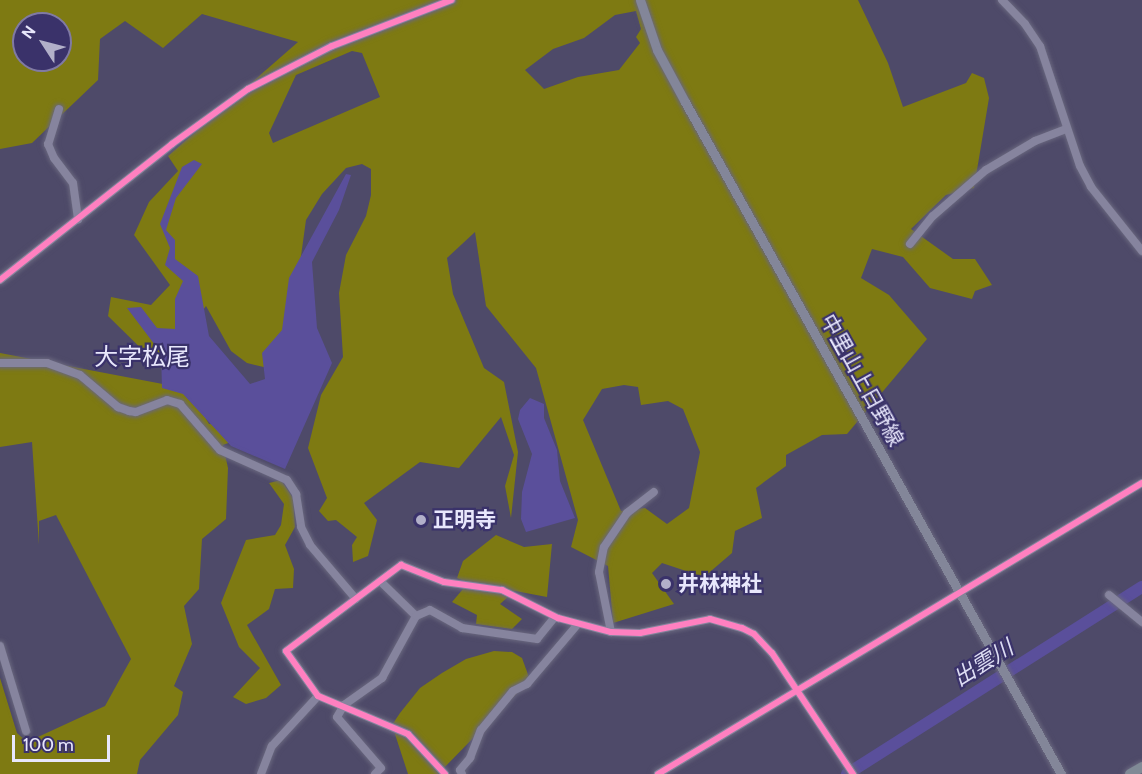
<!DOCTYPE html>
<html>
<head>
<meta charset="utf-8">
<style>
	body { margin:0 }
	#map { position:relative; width:1142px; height:774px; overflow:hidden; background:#4e4a69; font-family:Cabin,"Noto Sans JP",sans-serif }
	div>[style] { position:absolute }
	.forest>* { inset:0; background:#7e7a12 }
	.water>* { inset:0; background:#5a4f9b }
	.river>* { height:12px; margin:-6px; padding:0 6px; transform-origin:6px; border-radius:6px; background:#5a4f9b }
	.roads { filter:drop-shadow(0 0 2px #69677e) drop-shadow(0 0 2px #69677e) }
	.minor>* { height:8px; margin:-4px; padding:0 4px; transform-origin:4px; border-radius:4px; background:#86849e }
	.major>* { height:9px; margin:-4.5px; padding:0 4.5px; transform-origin:4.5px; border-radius:4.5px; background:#838699 }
	.highway>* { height:10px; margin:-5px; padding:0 5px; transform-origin:5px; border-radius:5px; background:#808a96 }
	.cycleway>* { height:6px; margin:-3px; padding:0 3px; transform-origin:3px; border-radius:3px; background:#ff80c0 }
	.dots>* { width:16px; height:16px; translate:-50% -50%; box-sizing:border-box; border:3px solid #3a326a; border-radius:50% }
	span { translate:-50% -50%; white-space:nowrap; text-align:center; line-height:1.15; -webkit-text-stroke:4.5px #3a326a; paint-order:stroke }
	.street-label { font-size:21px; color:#e8e7fc }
	.poi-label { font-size:21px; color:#e8e7fc; font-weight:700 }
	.left { translate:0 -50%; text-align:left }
	.water-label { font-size:22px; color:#ddddf3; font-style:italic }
	.quarter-label { font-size:24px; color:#e8e7fc }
	.north { position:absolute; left:12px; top:12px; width:60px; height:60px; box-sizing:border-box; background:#3a326a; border:2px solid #807aa4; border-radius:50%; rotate:306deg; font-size:16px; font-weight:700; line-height:24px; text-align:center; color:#e8e7fc }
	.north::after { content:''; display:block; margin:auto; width:21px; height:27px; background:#b2b0c9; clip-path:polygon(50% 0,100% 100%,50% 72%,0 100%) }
	.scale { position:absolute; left:12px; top:735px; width:98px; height:27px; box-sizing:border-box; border:3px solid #e8e7fc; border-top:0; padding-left:8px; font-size:18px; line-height:21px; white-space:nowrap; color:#e8e7fc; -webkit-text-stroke:4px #3a326a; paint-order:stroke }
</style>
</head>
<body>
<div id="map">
	<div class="forest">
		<i style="clip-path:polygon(evenodd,0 0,858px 0,888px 63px,903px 107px,966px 83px,972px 73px,984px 78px,989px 98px,974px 188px,946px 195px,911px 229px,953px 259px,975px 259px,992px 285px,975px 291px,972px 299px,930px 288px,903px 257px,872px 249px,861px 278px,889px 295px,927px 339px,847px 434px,822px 435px,786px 455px,786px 466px,756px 488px,762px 518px,735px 531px,732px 553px,704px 577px,662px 563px,652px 573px,674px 604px,613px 623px,608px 566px,571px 547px,578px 520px,536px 368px,486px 306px,475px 232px,447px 258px,453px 294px,484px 368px,504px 382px,518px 452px,511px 518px,505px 486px,514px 455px,501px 417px,459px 468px,420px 462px,364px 503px,377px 520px,368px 556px,353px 562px,352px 545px,357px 537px,336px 520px,328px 521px,319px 511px,327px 498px,308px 448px,321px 395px,343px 357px,339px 293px,346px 255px,366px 216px,371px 195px,371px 169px,362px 164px,346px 168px,322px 194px,306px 220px,293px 314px,272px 369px,247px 363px,231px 351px,206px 306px,162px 369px,108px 316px,111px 297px,151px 305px,170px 285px,134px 235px,149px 202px,178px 171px,168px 156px,298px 42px,202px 14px,163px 48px,125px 21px,100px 39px,98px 80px,32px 143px,0 149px,0 0,636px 11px,641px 29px,636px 37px,640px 43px,619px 70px,578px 77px,544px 89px,525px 70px,553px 49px,584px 38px,615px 15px,636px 11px,0 0,24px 24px,60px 24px,60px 60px,24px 60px,24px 24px,0 0,352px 51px,362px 53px,380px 97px,273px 143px,269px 133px,296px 75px,352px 51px,0 0,624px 385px,638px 387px,641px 405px,668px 401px,683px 409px,700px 452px,689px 508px,667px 524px,645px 508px,621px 511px,583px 420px,602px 389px,624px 385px)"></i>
		<i style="clip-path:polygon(0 353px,189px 389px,209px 424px,235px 425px,244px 437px,223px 445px,228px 468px,226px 519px,202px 539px,199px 589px,184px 606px,192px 644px,174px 686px,183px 692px,178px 715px,140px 760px,137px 774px,0 774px,0 678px,17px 733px,27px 742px,105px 706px,131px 659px,56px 515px,39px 521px,39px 545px,32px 442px,0 447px)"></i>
		<i style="clip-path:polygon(281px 480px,293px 498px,295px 527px,285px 545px,294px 569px,293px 588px,275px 589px,269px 609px,247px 625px,281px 685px,266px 698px,246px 704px,233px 697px,260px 668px,239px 647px,221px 603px,246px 540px,275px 535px,281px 525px,284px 504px,269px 483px)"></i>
		<i style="clip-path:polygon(496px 535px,524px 547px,552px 544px,547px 597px,515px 591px,500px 604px,522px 619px,512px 629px,476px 624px,477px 615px,452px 602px,468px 583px,457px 578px,463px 561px)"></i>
		<i style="clip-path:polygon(494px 651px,512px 652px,522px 658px,530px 680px,438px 774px,408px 774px,392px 725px,400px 713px,420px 688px,442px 673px,466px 659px)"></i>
	</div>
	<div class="water">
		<i style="clip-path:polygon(194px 160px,202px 164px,176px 198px,166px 230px,175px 240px,175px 259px,198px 276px,209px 336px,250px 384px,265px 379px,262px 353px,282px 330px,289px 278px,346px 174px,351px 175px,339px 210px,312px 262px,317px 328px,332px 363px,285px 469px,231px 446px,183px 394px,162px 388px,161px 353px,127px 308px,141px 307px,157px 328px,175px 329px,175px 299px,183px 281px,165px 265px,170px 248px,160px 224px,182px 167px)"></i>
		<i style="clip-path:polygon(530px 398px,544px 404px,544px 418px,557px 450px,560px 481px,575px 518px,526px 532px,521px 519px,522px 492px,532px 454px,518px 419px,520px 410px)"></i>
	</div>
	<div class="river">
		<i style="left:847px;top:774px;width:349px;rotate:-32.4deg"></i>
	</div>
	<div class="roads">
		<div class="minor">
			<i style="left:1002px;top:0;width:33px;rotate:46deg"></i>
			<i style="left:1025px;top:24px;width:27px;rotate:56deg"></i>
			<i style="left:1040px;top:46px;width:126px;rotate:71.6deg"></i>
			<i style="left:1080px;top:166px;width:24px;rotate:62deg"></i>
			<i style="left:1091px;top:187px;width:82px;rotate:51.4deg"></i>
			<i style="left:59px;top:109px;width:37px;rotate:107deg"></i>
			<i style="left:48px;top:144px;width:15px;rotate:67deg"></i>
			<i style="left:54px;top:158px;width:31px;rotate:53deg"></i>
			<i style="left:73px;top:183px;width:37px;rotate:82deg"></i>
			<i style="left:910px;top:244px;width:36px;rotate:-51deg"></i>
			<i style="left:933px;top:216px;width:70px;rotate:-41deg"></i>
			<i style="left:986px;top:170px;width:57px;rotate:-30.6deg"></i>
			<i style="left:1035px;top:141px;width:34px;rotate:-21deg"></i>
			<i style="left:0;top:280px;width:219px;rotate:-38.3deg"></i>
			<i style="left:172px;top:144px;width:94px;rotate:-35.9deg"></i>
			<i style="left:248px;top:89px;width:94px;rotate:-27.1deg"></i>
			<i style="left:332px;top:46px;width:128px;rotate:-21.1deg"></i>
			<i style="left:0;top:363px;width:47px"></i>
			<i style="left:47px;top:363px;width:35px;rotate:20deg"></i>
			<i style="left:80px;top:375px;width:50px;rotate:40.1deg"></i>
			<i style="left:118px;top:407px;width:12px;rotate:20deg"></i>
			<i style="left:129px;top:411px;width:7px;rotate:8deg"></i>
			<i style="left:136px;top:412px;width:33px;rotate:-21deg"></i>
			<i style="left:167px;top:400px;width:14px;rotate:17deg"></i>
			<i style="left:180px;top:404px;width:61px;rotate:49deg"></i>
			<i style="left:220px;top:450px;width:73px;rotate:24.1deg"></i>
			<i style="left:287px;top:480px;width:17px;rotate:57deg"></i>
			<i style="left:296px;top:494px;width:33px;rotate:81deg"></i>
			<i style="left:301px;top:527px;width:20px;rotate:63deg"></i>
			<i style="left:310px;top:545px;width:71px;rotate:49.6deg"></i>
			<i style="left:380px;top:581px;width:50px;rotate:44.2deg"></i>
			<i style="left:1109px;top:595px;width:43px;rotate:39.3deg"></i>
			<i style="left:611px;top:632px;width:61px;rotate:-101.3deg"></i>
			<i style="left:599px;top:572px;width:25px;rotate:-79deg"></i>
			<i style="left:604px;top:547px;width:41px;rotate:-55.9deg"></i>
			<i style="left:627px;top:513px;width:34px;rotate:-38deg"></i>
			<i style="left:0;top:646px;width:89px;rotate:73deg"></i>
			<i style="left:261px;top:774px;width:30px;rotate:-69deg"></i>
			<i style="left:272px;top:746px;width:68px;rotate:-47.4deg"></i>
			<i style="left:375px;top:774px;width:8px;rotate:-45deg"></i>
			<i style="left:381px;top:768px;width:67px;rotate:-130.8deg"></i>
			<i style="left:337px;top:717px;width:14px;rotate:-60deg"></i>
			<i style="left:344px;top:705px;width:47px;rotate:-35.4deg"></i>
			<i style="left:382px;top:678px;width:71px;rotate:-61.3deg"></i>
			<i style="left:416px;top:616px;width:15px;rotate:-23deg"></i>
			<i style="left:430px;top:610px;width:37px;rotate:29deg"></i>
			<i style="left:462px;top:628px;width:76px;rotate:8.3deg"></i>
			<i style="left:537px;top:639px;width:28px;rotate:-51deg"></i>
			<i style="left:445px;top:774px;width:54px;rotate:-132.8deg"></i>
			<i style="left:408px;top:734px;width:98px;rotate:-157.1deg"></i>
			<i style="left:318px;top:696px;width:55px;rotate:-125.4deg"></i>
			<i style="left:286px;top:651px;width:144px;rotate:-36.8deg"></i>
			<i style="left:401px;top:565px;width:46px;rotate:21.6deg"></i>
			<i style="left:444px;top:582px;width:59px;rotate:7.9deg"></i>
			<i style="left:502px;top:590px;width:63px;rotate:26.6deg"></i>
			<i style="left:558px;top:618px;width:55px;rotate:14.8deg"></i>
			<i style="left:611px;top:632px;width:29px;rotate:2deg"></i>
			<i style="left:640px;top:633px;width:71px;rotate:-11.3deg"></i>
			<i style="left:710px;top:619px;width:33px;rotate:16deg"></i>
			<i style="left:742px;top:628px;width:13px;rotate:27deg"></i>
			<i style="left:754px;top:634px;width:26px;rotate:47deg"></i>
			<i style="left:772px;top:653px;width:146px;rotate:56.2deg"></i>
			<i style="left:462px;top:774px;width:4px;rotate:-117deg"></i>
			<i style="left:460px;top:770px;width:16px;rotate:-50deg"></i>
			<i style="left:470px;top:758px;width:30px;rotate:-69deg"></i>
			<i style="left:481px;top:730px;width:50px;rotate:-50.6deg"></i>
			<i style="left:513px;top:691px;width:16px;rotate:-27deg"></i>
			<i style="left:527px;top:684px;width:77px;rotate:-49.7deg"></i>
			<i style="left:658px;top:774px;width:565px;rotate:-31.02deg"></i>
		</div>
		<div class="major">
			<i style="left:640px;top:0;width:53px;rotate:71.2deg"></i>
			<i style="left:657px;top:50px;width:59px;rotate:61.7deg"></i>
			<i style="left:685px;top:102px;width:770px;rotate:60.77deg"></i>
		</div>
		<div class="highway">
			<i style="left:1130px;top:774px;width:14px;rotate:-30deg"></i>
		</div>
	</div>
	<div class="cycleway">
		<i style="left:0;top:280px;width:219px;rotate:-38.3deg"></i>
		<i style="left:172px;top:144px;width:94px;rotate:-35.9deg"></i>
		<i style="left:248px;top:89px;width:94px;rotate:-27.1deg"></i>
		<i style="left:332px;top:46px;width:128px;rotate:-21.1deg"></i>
		<i style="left:445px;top:774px;width:54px;rotate:-132.8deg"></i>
		<i style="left:408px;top:734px;width:98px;rotate:-157.1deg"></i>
		<i style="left:318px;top:696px;width:55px;rotate:-125.4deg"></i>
		<i style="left:286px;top:651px;width:144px;rotate:-36.8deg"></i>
		<i style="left:401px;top:565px;width:46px;rotate:21.6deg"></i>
		<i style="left:444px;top:582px;width:59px;rotate:7.9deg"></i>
		<i style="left:502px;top:590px;width:63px;rotate:26.6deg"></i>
		<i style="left:558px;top:618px;width:55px;rotate:14.8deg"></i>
		<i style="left:611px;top:632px;width:29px;rotate:2deg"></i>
		<i style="left:640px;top:633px;width:71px;rotate:-11.3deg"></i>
		<i style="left:710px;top:619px;width:33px;rotate:16deg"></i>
		<i style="left:742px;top:628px;width:13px;rotate:27deg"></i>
		<i style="left:754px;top:634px;width:26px;rotate:47deg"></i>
		<i style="left:772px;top:653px;width:146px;rotate:56.2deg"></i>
		<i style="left:658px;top:774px;width:565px;rotate:-31.02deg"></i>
	</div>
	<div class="dots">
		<i style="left:421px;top:520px;background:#b2b0c9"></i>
		<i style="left:666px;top:584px;background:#b2b0c9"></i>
	</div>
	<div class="street-label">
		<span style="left:862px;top:380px;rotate:61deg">中里山上日野線</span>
	</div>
	<div class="poi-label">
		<span class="left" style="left:433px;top:520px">正明寺</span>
		<span class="left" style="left:678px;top:584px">井林神社</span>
	</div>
	<div class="water-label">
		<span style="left:983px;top:663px;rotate:-32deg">出雲川</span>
	</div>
	<div class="quarter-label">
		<span style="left:142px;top:357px">大字松尾</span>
	</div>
	<div class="north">N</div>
	<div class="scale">100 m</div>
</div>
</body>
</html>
